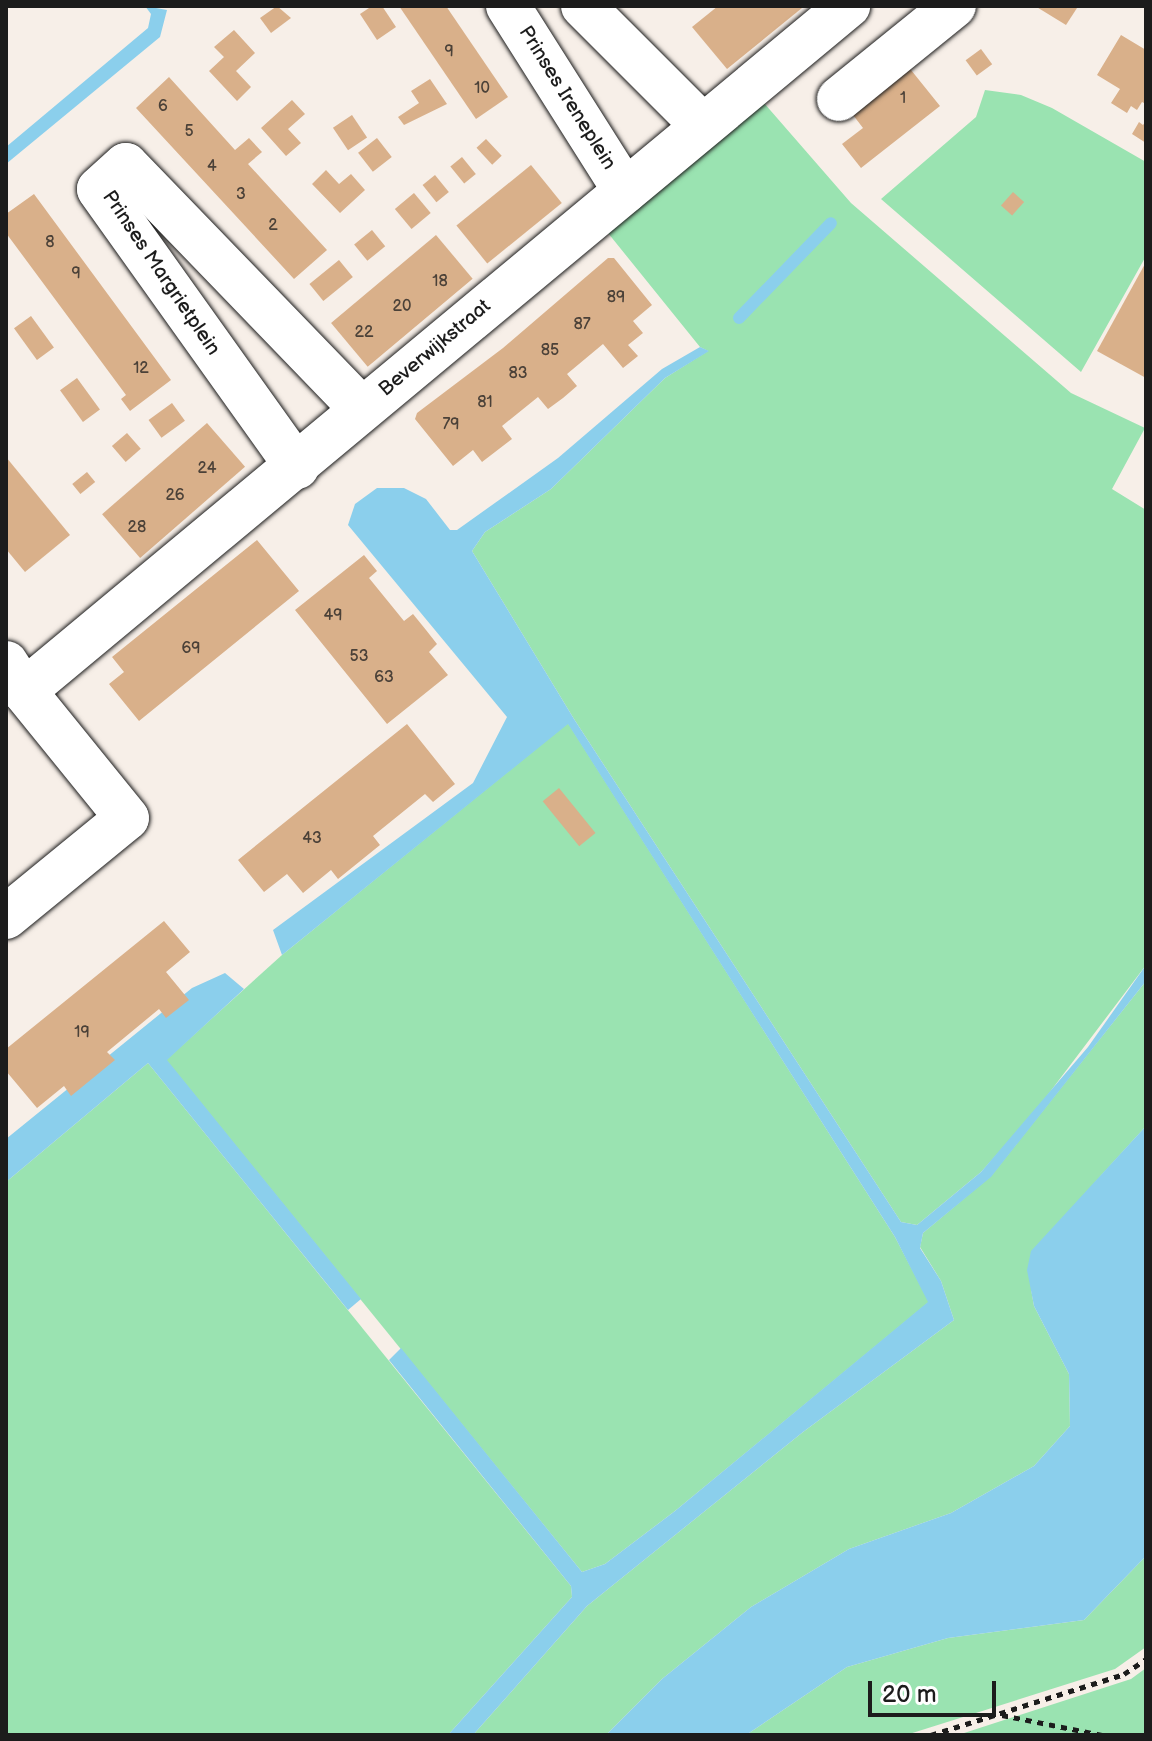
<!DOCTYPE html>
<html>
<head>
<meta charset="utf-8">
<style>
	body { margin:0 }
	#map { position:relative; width:1152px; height:1741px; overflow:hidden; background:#f7efe8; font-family:"Balsamiq Sans",sans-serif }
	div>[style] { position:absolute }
	.green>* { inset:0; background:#9ae3b1 }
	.water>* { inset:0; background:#8bcfec }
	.stream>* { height:12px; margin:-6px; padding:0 6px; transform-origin:6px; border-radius:6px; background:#8bcfec }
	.building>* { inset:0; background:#d9b08a; transform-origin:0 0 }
	.path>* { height:5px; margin-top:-2.5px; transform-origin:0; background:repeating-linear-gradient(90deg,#1c1c1c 0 6px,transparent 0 12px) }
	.roads { filter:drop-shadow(0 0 2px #1c1c1c) drop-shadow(0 0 2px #1c1c1c) }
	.minor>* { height:44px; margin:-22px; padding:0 22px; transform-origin:22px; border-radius:22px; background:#fff }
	span { translate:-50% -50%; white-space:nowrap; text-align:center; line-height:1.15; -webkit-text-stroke:6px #fff; paint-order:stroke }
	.number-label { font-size:16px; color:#4b4138 }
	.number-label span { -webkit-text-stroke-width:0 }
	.street-label { font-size:20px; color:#1c1c1c }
	.frame { position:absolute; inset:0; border:8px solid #1c1c1c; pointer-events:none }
	.scale { position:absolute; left:868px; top:1681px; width:128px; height:36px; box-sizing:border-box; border:4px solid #1c1c1c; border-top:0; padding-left:10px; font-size:24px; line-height:28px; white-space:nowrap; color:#1c1c1c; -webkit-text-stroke:6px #fff; paint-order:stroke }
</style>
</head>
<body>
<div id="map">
	<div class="green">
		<i style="clip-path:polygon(985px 90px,1021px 95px,1052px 108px,1146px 162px,1146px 256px,1081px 372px,881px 199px,976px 117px)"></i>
		<i style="clip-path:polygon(764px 103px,851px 203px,1071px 393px,1145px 428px,1112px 489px,1146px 510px,1146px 965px,1034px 1113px,981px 1172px,917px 1225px,901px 1222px,574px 719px,472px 551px,485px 532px,551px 489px,665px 378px,708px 351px,700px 347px,608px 233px)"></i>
		<i style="clip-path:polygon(568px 723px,895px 1237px,929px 1302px,675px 1511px,605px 1564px,582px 1572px,166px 1060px,282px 955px)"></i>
		<i style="clip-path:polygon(1146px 981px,1146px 1126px,1096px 1181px,1031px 1289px,1034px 1306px,1069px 1374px,1070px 1426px,1034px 1466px,951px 1513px,849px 1549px,751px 1607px,662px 1679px,606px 1735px,473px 1735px,587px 1606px,803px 1432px,954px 1320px,941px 1281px,920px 1247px,923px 1233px,991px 1176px)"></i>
		<i style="clip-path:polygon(148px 1063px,571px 1586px,572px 1597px,448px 1735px,6px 1735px,6px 1182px)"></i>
		<i style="clip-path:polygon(1146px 1556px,1146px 1647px,1115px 1669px,906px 1735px,746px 1735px,847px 1667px,948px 1638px,1084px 1620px)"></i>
		<i style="clip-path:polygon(1146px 1668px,1146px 1735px,958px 1735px,1131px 1679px)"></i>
	</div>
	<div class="water">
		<i style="clip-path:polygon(145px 6px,167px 10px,160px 37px,6px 164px,6px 147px,148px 28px,151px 14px)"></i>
		<i style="clip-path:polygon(700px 347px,709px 351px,665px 378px,551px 489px,485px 532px,472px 551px,574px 719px,901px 1222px,917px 1225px,981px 1172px,1088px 1047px,1146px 965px,1146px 981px,991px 1177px,923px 1233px,920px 1248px,941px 1281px,954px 1320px,803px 1432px,587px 1606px,473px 1735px,448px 1735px,572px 1597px,571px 1586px,389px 1360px,401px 1348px,582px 1572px,605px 1564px,675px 1511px,928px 1302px,895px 1237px,568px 724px,282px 955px,273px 930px,473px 783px,507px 717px,348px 525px,355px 504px,377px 488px,404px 488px,426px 499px,450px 530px,457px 530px,558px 458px,662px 369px)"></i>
		<i style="clip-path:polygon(225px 973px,244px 989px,167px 1060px,361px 1299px,348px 1310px,148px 1063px,6px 1182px,6px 1139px,192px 988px)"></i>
		<i style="clip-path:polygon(1146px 1126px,1146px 1556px,1084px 1620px,948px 1638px,847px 1667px,746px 1735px,606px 1735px,662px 1679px,751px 1607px,849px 1549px,951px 1513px,1034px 1466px,1070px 1426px,1069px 1374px,1034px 1306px,1027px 1270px,1031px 1251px)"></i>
	</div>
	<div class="stream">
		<i style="left:739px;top:318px;width:132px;rotate:-45.9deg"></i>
	</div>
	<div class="building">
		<i style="clip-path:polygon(277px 6px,291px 18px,271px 33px,260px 18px)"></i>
		<i style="clip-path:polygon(372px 6px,382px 6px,396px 27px,377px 40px,360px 14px)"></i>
		<i style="clip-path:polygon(399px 6px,446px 6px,508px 97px,476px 119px)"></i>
		<i style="clip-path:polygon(718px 6px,801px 6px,802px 8px,727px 69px,692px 27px)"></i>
		<i style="clip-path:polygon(1035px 6px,1073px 6px,1077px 8px,1066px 25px)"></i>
		<i style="clip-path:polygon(234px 30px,255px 53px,236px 71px,251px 87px,237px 101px,209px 71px,224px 57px,214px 47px)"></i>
		<i style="clip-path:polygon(1121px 35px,1146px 50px,1146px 104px,1142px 102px,1137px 110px,1131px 106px,1127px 113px,1111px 103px,1120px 89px,1097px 75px)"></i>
		<i style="left:981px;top:49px;width:19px;height:19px;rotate:54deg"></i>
		<i style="clip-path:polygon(907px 65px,940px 106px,861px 168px,842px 144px,863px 128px,850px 111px)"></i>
		<i style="clip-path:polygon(169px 77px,235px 150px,249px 138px,262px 152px,248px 164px,327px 250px,294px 279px,136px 108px)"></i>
		<i style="clip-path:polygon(430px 79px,447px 104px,404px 125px,398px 117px,419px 103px,411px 91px)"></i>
		<i style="clip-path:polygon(292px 100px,305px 114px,288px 129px,301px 143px,286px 156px,261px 128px)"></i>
		<i style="left:352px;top:115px;width:27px;height:23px;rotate:56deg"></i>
		<i style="clip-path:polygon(1146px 121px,1146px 143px,1132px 134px,1139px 122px,1143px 125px)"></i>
		<i style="left:377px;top:138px;width:24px;height:24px;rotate:52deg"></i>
		<i style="left:486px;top:139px;width:23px;height:13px;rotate:47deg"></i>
		<i style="left:462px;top:157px;width:22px;height:15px;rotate:51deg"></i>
		<i style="left:531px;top:165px;width:49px;height:96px;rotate:51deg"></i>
		<i style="clip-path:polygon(326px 170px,339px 184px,351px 174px,365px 190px,340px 213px,312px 184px)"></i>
		<i style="left:435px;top:175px;width:22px;height:16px;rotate:51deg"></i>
		<i style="left:1013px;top:192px;width:15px;height:18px;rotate:42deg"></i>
		<i style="left:414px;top:193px;width:26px;height:25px;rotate:50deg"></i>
		<i style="clip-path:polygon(34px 194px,171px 380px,130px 411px,121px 399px,126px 395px,6px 233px,6px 214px)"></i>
		<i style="left:372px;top:230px;width:21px;height:23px;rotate:51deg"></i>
		<i style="left:436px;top:235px;width:57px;height:137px;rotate:50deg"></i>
		<i style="clip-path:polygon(608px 258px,614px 258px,652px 305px,633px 321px,643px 333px,628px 345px,638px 356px,623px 368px,603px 344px,567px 374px,577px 386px,563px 398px,548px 409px,538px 397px,502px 426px,512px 439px,482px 462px,473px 450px,453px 466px,415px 419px,417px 413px,503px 348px)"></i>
		<i style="left:339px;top:260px;width:22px;height:38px;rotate:51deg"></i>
		<i style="clip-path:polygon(1146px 262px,1146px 378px,1097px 351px)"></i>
		<i style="left:31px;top:316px;width:39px;height:21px;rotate:54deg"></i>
		<i style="left:77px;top:378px;width:39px;height:21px;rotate:54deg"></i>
		<i style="left:172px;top:403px;width:22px;height:29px;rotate:54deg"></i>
		<i style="left:207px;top:423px;width:58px;height:139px;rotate:49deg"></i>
		<i style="left:127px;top:433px;width:21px;height:20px;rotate:49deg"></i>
		<i style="clip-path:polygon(6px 457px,70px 535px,25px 572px,6px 549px)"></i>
		<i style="left:87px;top:472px;width:13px;height:19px;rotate:51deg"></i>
		<i style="clip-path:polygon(257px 540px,299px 591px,139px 721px,109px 684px,124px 672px,112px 657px)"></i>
		<i style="clip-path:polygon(364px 555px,377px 571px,369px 578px,404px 621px,413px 614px,426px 630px,437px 644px,429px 652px,448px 675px,387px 724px,295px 610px)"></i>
		<i style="clip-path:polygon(407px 724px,455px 784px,433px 802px,425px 794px,373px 836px,380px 845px,338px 879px,331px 870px,303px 893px,287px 874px,264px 892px,238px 860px)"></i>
		<i style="left:559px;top:788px;width:58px;height:21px;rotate:51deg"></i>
		<i style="clip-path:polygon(164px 921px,190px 952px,166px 972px,189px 1000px,166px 1018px,159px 1009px,107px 1052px,115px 1060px,71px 1096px,64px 1086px,37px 1108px,6px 1071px,6px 1049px)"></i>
	</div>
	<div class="path">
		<i style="left:1002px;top:1715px;width:102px;rotate:11.3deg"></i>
		<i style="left:931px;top:1735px;width:202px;rotate:-17.5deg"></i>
		<i style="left:1124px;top:1674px;width:27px;rotate:-34deg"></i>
	</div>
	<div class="roads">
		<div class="minor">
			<i style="left:508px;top:6px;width:219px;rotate:57.7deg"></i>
			<i style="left:583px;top:6px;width:168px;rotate:45deg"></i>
			<i style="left:839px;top:99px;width:148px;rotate:-39deg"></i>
			<i style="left:297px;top:467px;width:341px;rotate:-125.5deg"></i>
			<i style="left:99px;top:189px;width:36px;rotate:-42deg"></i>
			<i style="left:126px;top:165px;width:339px;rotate:46deg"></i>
			<i style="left:6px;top:663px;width:33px;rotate:57deg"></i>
			<i style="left:24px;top:691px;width:1072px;rotate:-39.74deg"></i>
			<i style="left:6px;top:917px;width:156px;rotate:-39.3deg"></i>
			<i style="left:127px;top:818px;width:164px;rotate:-129deg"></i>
		</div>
	</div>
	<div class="number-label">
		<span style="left:449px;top:52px">9</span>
		<span style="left:482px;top:89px">10</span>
		<span style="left:903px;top:99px">1</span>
		<span style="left:163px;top:107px">6</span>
		<span style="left:189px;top:132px">5</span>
		<span style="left:212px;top:167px">4</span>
		<span style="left:241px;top:195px">3</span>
		<span style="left:273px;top:226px">2</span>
		<span style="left:50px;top:243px">8</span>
		<span style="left:76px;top:274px">9</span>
		<span style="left:440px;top:282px">18</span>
		<span style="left:616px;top:298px">89</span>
		<span style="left:402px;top:307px">20</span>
		<span style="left:582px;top:325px">87</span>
		<span style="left:364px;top:333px">22</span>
		<span style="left:550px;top:351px">85</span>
		<span style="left:141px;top:369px">12</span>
		<span style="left:518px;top:374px">83</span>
		<span style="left:485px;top:403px">81</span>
		<span style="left:451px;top:425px">79</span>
		<span style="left:207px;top:469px">24</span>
		<span style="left:175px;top:496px">26</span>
		<span style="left:137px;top:528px">28</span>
		<span style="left:333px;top:616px">49</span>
		<span style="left:191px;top:649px">69</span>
		<span style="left:359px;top:657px">53</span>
		<span style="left:384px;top:678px">63</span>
		<span style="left:312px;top:839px">43</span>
		<span style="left:82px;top:1033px">19</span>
	</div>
	<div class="street-label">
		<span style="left:567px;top:98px;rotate:58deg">Prinses Ireneplein</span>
		<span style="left:161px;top:273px;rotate:56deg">Prinses Margrietplein</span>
		<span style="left:435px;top:348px;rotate:-40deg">Beverwijkstraat</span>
	</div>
	<div class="frame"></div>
	<div class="scale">20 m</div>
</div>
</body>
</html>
